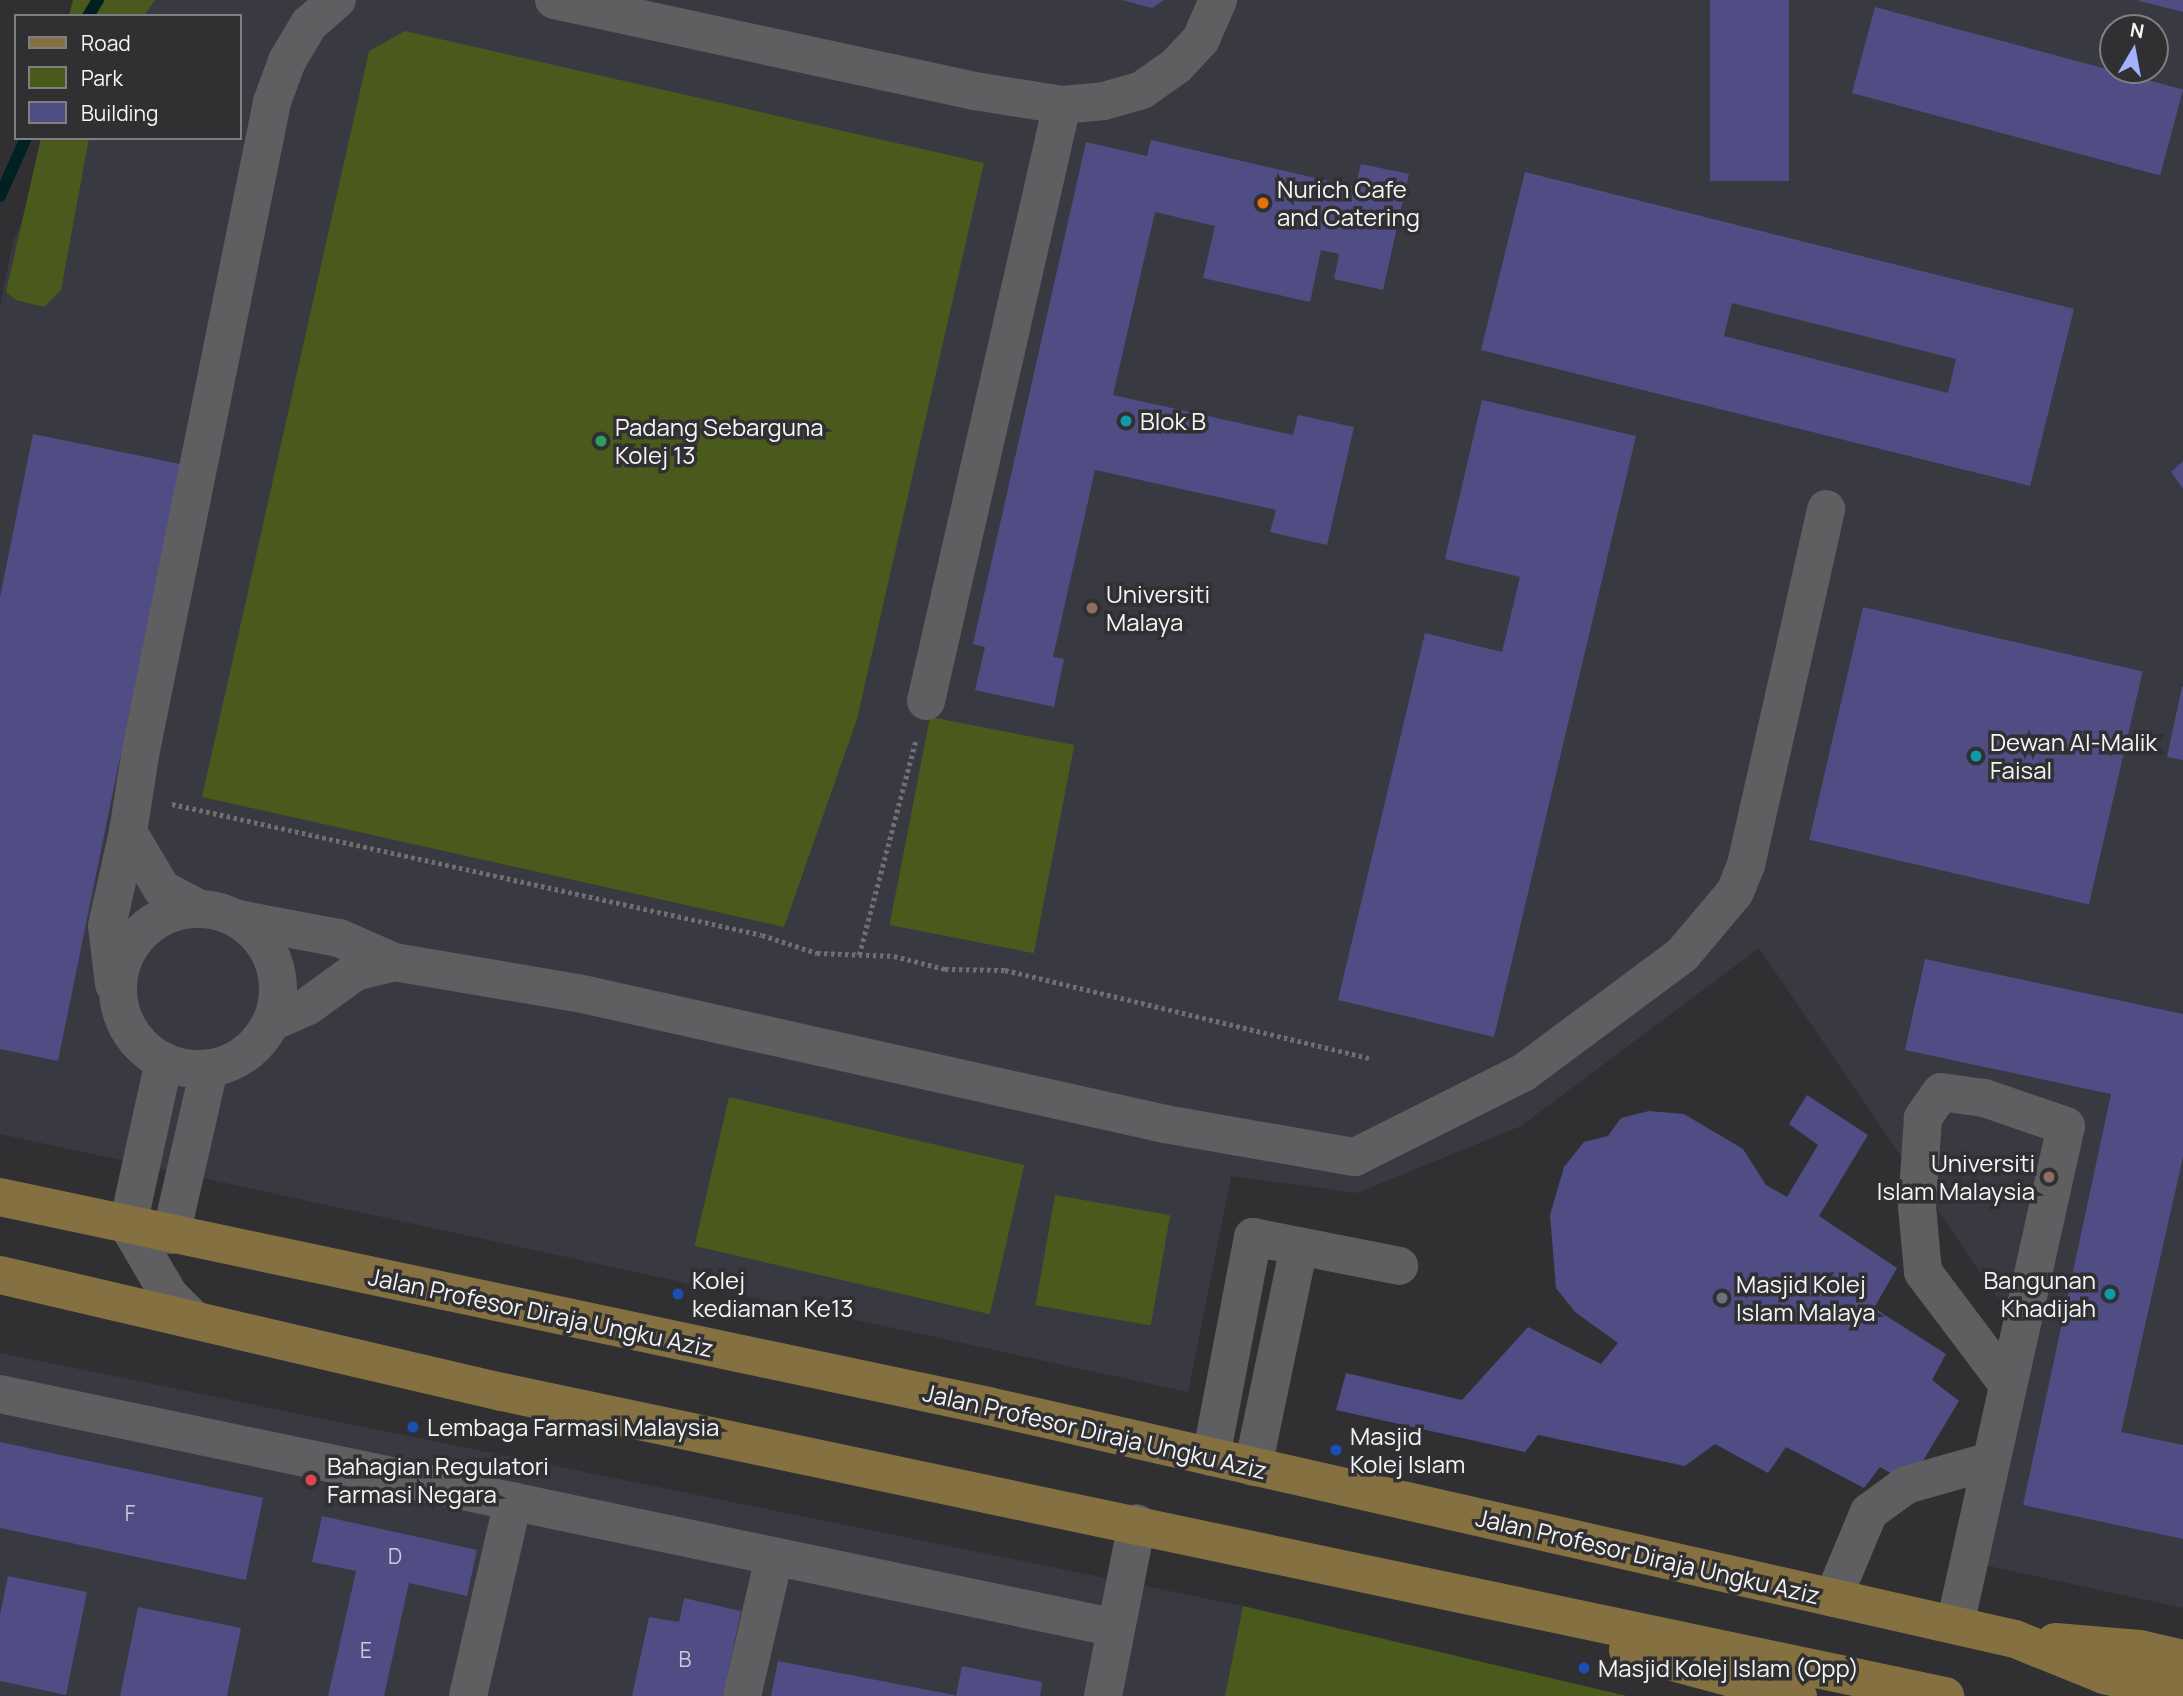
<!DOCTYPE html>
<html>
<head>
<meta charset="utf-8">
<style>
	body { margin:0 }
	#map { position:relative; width:2183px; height:1696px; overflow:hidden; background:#303033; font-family:Manrope,sans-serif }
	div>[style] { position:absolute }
	.built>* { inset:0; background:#393942 }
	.green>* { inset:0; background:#495a1c; transform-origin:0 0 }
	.stream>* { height:12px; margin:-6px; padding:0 6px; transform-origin:6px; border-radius:6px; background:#012021 }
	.building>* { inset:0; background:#504c84; transform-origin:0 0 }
	.path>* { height:4.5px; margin-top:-2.25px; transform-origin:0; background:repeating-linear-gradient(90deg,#6f6f72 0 3.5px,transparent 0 7px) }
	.minor>* { height:38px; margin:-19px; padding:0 19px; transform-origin:19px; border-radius:19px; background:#5f5f62 }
	.minor>.ring { margin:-19px; padding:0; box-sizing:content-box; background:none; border:38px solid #5f5f62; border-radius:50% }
	.major>* { height:38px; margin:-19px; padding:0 19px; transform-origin:19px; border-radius:19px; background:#847040 }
	.dots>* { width:19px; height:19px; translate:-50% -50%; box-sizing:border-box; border:4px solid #303033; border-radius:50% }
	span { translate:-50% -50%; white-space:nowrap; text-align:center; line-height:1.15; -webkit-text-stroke:7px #303033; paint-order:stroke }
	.number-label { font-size:21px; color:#cccbda }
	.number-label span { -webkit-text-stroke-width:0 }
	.poi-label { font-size:24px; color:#f5f5f7 }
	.left { translate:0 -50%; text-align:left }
	.right { translate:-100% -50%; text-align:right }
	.street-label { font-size:24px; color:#f5f5f7 }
	.legend { position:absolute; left:14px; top:14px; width:228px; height:126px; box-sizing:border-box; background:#303033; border:2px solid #7f7f81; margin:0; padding:9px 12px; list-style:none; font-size:21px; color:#f5f5f7 }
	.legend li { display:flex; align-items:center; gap:14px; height:35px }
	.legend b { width:35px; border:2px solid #7f7f81 }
	.north { position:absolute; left:2099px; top:14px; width:70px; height:70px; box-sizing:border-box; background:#303033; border:2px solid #7f7f81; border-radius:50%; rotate:10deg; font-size:19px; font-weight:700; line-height:28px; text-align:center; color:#f5f5f7 }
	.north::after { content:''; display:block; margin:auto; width:24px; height:32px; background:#a3b2fd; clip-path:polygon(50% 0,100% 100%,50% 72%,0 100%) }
</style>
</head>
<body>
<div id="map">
	<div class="built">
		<i style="clip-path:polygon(evenodd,134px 0,2183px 0,2183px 1608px,1984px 1565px,2034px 1351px,1759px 948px,1521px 1126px,1357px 1193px,1231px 1176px,1188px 1392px,0 1134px,0 306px,13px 242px,58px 138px,240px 138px,240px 16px,124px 16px,134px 0,2113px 28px,2155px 28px,2155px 70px,2113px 70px,2113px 28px)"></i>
		<i style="clip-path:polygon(0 1353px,1243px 1606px,1225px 1696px,0 1696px)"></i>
	</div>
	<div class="green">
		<i style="clip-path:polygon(73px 0,155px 0,144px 16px,69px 16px)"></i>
		<i style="clip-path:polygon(405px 31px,984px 163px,857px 719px,784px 927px,202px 797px,369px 51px)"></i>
		<i style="clip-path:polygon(41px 138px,89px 138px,61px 290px,44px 307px,16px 300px,6px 292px)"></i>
		<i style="left:930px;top:717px;width:147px;height:212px;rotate:11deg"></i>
		<i style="left:729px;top:1097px;width:303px;height:153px;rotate:13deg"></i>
		<i style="left:1055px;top:1195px;width:117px;height:112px;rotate:10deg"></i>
		<i style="clip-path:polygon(1243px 1606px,1627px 1696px,1225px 1696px)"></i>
	</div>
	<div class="stream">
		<i style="left:88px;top:16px;width:19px;rotate:-58deg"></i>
		<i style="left:0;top:196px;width:64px;rotate:-65.9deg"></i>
	</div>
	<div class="building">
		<i style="clip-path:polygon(1122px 0,1164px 0,1152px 8px)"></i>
		<i style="left:1710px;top:0;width:79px;height:181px"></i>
		<i style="clip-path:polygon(2183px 0,2183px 12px,2139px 1px,2139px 0)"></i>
		<i style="left:1875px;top:7px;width:319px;height:89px;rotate:15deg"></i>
		<i style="clip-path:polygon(1151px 140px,1355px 187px,1361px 164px,1409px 174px,1383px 290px,1334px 279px,1339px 254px,1321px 250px,1310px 302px,1203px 278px,1215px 226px,1155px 212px,1113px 395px,1293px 435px,1298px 415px,1354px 427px,1327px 545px,1270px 532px,1276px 510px,1095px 470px,1053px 657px,1064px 659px,1054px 707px,975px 690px,985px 647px,973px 644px,1086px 142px,1147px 156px)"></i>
		<i style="clip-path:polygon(evenodd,1525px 172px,2074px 309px,2030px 486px,1481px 350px,1525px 172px,1732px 303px,1956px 359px,1948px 393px,1724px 336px,1732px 303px)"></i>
		<i style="clip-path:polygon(1482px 400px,1636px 436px,1494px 1037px,1338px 1000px,1425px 633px,1502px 652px,1520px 577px,1445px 559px)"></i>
		<i style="clip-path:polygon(33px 434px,180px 464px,58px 1061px,0 1049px,0 597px)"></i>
		<i style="clip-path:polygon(2183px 461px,2183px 489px,2171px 472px)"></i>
		<i style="left:1863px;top:607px;width:287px;height:239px;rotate:13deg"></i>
		<i style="clip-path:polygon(2182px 687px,2183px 687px,2183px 760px,2167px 757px)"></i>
		<i style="clip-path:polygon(1925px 959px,2183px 1014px,2183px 1157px,2121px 1432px,2183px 1445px,2183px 1539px,2023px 1505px,2111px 1094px,1905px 1050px)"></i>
		<i style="clip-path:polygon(1807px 1095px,1868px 1135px,1819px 1216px,1897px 1268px,1874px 1308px,1946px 1354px,1932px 1380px,1959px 1401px,1909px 1484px,1880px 1467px,1864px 1488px,1786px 1447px,1768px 1473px,1715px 1444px,1685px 1466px,1538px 1435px,1525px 1452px,1336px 1410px,1346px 1373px,1462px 1400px,1528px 1327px,1601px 1364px,1618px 1343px,1575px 1312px,1556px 1288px,1550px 1215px,1564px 1167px,1584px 1142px,1608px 1136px,1621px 1118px,1649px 1111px,1684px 1114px,1743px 1149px,1766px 1185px,1787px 1197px,1818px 1145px,1789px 1124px)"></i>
		<i style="left:0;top:1442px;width:269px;height:84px;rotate:12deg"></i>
		<i style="clip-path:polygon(322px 1516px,477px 1550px,467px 1596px,409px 1583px,384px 1696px,328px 1696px,356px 1571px,312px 1562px)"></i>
		<i style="clip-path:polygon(8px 1576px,87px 1592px,66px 1695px,0 1681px,0 1615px)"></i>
		<i style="clip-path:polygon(684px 1598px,741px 1611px,723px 1696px,632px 1696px,649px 1617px,679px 1622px)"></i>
		<i style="clip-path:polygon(138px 1607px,241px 1628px,227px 1696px,120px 1696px)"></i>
		<i style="clip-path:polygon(778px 1661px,954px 1695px,954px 1696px,771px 1696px)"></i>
		<i style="clip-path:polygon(962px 1666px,1042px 1682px,1040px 1696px,956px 1696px)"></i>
	</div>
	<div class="path">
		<i style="left:172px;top:804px;width:604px;rotate:12.52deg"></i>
		<i style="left:762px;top:935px;width:58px;rotate:18.1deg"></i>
		<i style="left:817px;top:953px;width:77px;rotate:2.2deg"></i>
		<i style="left:894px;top:956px;width:53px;rotate:14.3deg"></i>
		<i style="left:945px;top:969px;width:60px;rotate:1deg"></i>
		<i style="left:1005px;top:970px;width:378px;rotate:13.6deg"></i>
		<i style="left:859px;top:955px;width:223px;rotate:-75.2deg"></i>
	</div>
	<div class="minor">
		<i style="left:554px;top:0;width:431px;rotate:12.2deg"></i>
		<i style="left:975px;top:91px;width:88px;rotate:9.1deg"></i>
		<i style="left:1062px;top:105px;width:42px;rotate:-5.4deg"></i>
		<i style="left:1104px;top:101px;width:40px;rotate:-16deg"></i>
		<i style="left:1142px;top:90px;width:42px;rotate:-35.2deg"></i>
		<i style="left:1176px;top:66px;width:37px;rotate:-47deg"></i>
		<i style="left:1201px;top:39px;width:43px;rotate:-66.4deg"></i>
		<i style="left:926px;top:701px;width:611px;rotate:-77.15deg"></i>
		<i style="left:128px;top:832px;width:78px;rotate:-81.1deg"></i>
		<i style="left:140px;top:755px;width:666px;rotate:-78.57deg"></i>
		<i style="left:272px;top:102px;width:44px;rotate:-69.9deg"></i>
		<i style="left:287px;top:61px;width:43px;rotate:-59.3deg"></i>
		<i style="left:309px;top:24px;width:37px;rotate:-41deg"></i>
		<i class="ring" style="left:118px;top:909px;width:122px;height:122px"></i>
		<i style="left:238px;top:919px;width:103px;rotate:10.7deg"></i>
		<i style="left:339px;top:938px;width:60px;rotate:23.6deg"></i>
		<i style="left:394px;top:962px;width:40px;rotate:165.6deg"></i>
		<i style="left:355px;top:972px;width:58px;rotate:144.1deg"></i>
		<i style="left:308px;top:1006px;width:39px;rotate:156deg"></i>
		<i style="left:394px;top:962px;width:187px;rotate:9.6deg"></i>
		<i style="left:578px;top:993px;width:601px;rotate:12.58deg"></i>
		<i style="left:1165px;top:1124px;width:193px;rotate:9.9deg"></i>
		<i style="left:1355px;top:1157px;width:188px;rotate:-26.6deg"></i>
		<i style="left:1523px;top:1073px;width:198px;rotate:-36.6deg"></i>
		<i style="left:1682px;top:955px;width:82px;rotate:-49.9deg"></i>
		<i style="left:1735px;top:892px;width:29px;rotate:-68deg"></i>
		<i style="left:1746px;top:865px;width:365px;rotate:-77.3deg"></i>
		<i style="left:114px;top:984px;width:58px;rotate:-96.9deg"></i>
		<i style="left:107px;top:926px;width:96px;rotate:-77.4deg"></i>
		<i style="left:128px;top:832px;width:66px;rotate:59.2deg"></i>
		<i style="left:162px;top:889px;width:40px;rotate:28deg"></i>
		<i style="left:164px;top:1061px;width:168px;rotate:102.4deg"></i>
		<i style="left:128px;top:1225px;width:81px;rotate:59.6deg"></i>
		<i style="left:169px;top:1295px;width:33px;rotate:45deg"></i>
		<i style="left:171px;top:1235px;width:170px;rotate:-77.1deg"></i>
		<i style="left:0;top:1394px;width:1140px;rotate:11.84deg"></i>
		<i style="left:1211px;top:1457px;width:224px;rotate:-79.2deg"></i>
		<i style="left:1253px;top:1237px;width:149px;rotate:11.2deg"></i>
		<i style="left:1253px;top:1467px;width:225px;rotate:-78.2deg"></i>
		<i style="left:1833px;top:1598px;width:93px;rotate:-67.3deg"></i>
		<i style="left:1869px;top:1512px;width:46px;rotate:-36.1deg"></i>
		<i style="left:1906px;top:1485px;width:88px;rotate:-15.8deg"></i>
		<i style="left:1955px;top:1625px;width:511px;rotate:-77.46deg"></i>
		<i style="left:2066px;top:1126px;width:87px;rotate:-161.1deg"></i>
		<i style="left:1984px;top:1098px;width:43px;rotate:-172.1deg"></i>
		<i style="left:1941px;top:1092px;width:32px;rotate:125deg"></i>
		<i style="left:1923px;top:1118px;width:89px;rotate:93.9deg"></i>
		<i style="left:1917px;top:1207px;width:65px;rotate:84.7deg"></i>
		<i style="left:1923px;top:1272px;width:141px;rotate:53deg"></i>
		<i style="left:468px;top:1696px;width:200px;rotate:-77deg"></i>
		<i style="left:742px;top:1696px;width:143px;rotate:-77deg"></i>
		<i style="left:1103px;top:1696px;width:176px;rotate:-78.9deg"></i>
	</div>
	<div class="major">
		<i style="left:0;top:1197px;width:1010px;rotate:11.94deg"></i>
		<i style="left:988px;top:1406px;width:1053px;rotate:12.78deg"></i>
		<i style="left:2015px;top:1639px;width:96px;rotate:22deg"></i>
		<i style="left:2104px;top:1675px;width:81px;rotate:13.5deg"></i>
		<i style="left:0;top:1275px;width:515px;rotate:13.12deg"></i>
		<i style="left:502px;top:1392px;width:1475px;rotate:11.9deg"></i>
		<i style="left:2055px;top:1642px;width:85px;rotate:4.7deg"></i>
		<i style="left:2140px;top:1649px;width:44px;rotate:13.1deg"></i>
		<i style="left:1628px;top:1650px;width:176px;rotate:15.1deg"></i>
	</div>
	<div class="dots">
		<i style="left:1263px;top:203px;background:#e8710a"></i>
		<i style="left:1126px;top:421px;background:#0f9aa8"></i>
		<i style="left:601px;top:441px;background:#2e9e5b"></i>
		<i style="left:1092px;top:608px;background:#8d6e63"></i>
		<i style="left:1976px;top:756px;background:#0f9aa8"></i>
		<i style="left:2049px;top:1177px;background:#8d6e63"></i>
		<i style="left:678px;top:1294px;background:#1a4fb4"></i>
		<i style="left:2110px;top:1294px;background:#0f9aa8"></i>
		<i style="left:1722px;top:1298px;background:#6b7280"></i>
		<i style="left:413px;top:1427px;background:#1a4fb4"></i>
		<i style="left:1336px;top:1450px;background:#1a4fb4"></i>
		<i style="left:311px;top:1480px;background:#e0444e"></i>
		<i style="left:1584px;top:1668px;background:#1a4fb4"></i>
	</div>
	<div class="number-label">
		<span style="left:130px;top:1513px">F</span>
		<span style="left:395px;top:1556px">D</span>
		<span style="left:366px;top:1650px">E</span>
		<span style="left:685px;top:1659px">B</span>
	</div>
	<div class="poi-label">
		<span class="left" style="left:1277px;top:203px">Nurich Cafe<br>and Catering</span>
		<span class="left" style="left:1140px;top:421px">Blok B</span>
		<span class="left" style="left:615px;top:441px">Padang Sebarguna<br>Kolej 13</span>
		<span class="left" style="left:1106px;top:608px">Universiti<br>Malaya</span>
		<span class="left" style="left:1990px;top:756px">Dewan Al-Malik<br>Faisal</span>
		<span class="right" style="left:2035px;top:1177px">Universiti<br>Islam Malaysia</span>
		<span class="left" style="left:692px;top:1294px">Kolej<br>kediaman Ke13</span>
		<span class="right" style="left:2096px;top:1294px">Bangunan<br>Khadijah</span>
		<span class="left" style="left:1736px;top:1298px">Masjid Kolej<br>Islam Malaya</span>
		<span class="left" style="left:427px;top:1427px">Lembaga Farmasi Malaysia</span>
		<span class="left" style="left:1350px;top:1450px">Masjid<br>Kolej Islam</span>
		<span class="left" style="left:327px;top:1480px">Bahagian Regulatori<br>Farmasi Negara</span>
		<span class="left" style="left:1598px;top:1668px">Masjid Kolej Islam (Opp)</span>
	</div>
	<div class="street-label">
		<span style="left:541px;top:1312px;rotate:12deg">Jalan Profesor Diraja Ungku Aziz</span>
		<span style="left:1095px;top:1431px;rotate:13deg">Jalan Profesor Diraja Ungku Aziz</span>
		<span style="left:1648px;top:1556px;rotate:13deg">Jalan Profesor Diraja Ungku Aziz</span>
	</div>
	<ul class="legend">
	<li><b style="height:9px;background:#847040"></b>Road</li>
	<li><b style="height:19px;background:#495a1c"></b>Park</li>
	<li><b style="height:19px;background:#504c84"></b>Building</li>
	</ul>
	<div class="north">N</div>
</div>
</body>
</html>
